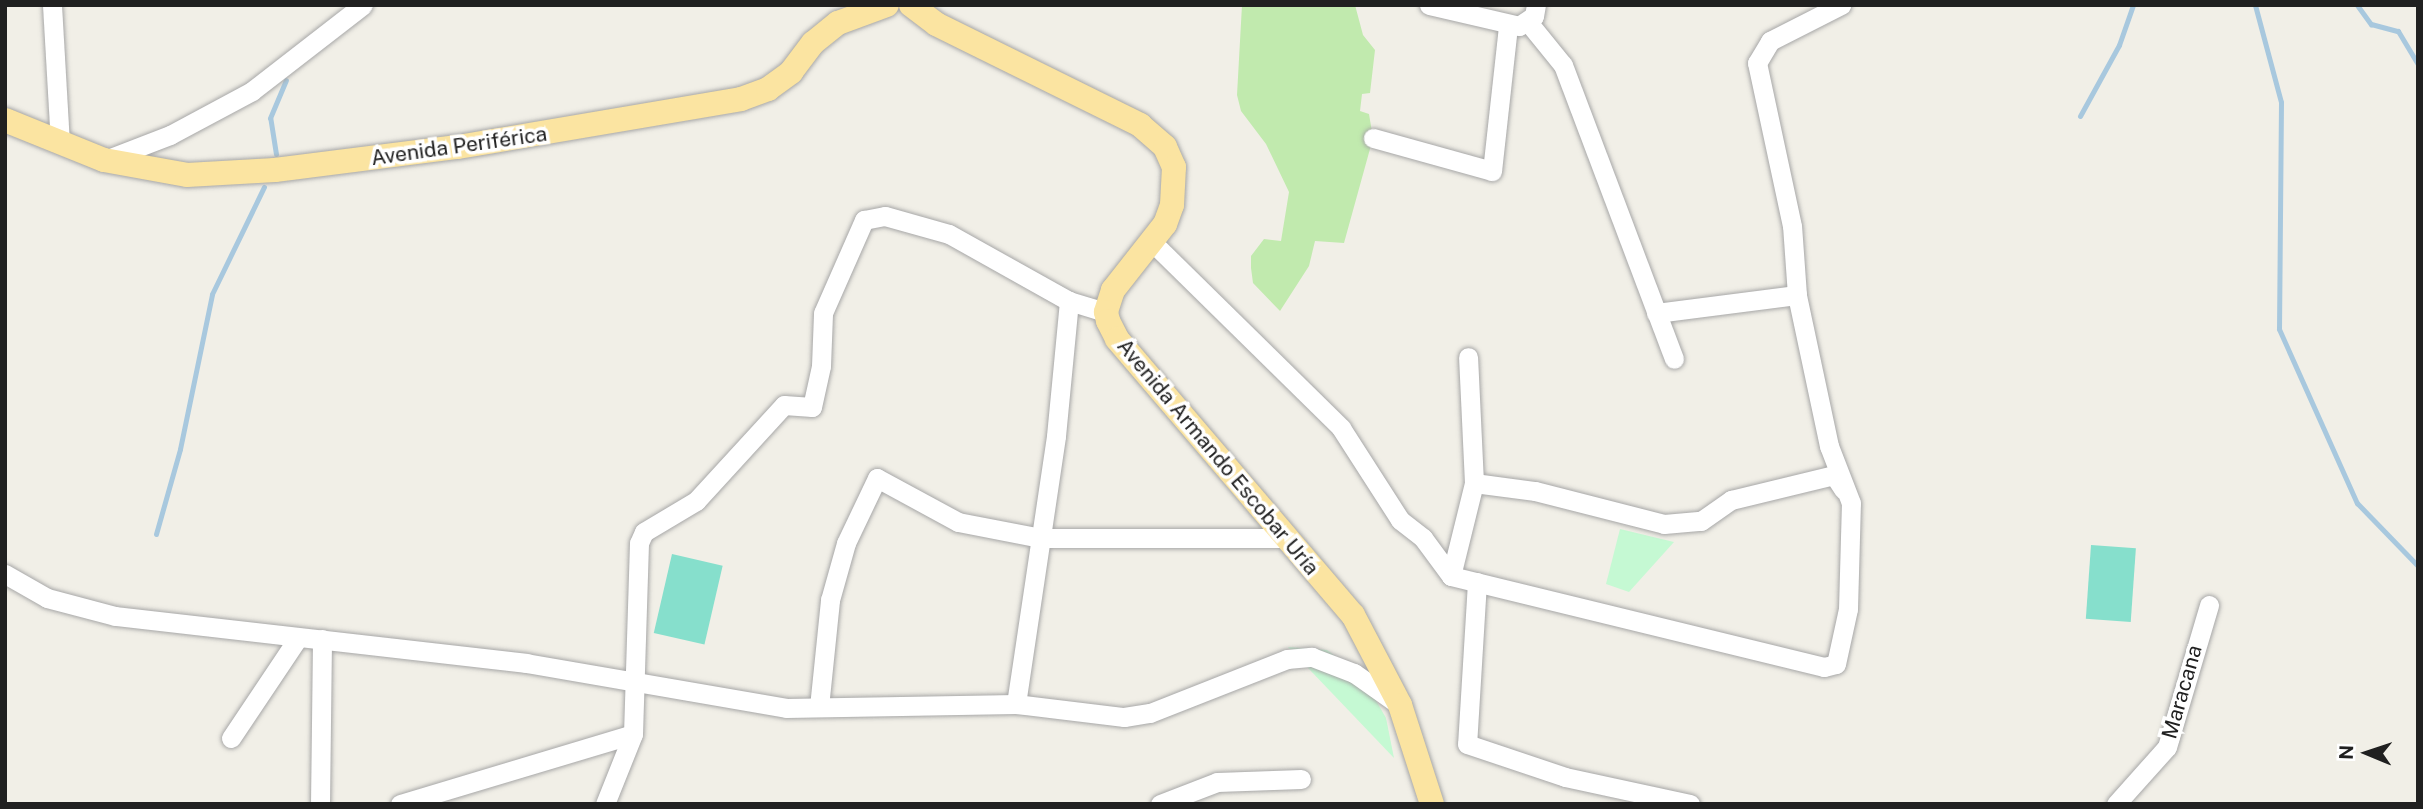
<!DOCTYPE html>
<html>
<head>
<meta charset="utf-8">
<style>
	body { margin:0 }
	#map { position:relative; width:2423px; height:809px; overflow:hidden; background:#f1efe7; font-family:"Public Sans",sans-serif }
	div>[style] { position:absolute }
	.grass>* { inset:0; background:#c1eaae }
	.park>* { inset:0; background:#c5f9d3 }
	.pitch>* { inset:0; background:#86dfcc; transform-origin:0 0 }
	.stream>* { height:5px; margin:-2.5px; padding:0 2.5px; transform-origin:2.5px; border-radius:2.5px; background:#a8c8de }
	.roads { filter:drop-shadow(0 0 2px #a7a7a7) drop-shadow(0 0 2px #a7a7a7) }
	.minor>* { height:19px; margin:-9.5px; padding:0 9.5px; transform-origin:9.5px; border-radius:9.5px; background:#fff }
	.major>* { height:24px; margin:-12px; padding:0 12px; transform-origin:12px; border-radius:12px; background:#fbe4a1 }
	span { translate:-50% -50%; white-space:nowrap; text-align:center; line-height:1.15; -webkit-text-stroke:7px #fff; paint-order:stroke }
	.street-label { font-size:21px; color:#202020 }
	.frame { position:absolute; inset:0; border:7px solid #202020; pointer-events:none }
	.north { position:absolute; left:2332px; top:718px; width:70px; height:70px; -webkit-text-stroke:5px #fff; paint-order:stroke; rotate:272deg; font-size:19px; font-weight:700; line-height:28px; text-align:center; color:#202020 }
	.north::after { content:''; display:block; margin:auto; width:24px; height:32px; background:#202020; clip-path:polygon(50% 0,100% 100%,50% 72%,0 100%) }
</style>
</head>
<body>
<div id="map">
	<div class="grass">
		<i style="clip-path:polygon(1242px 5px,1355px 5px,1363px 35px,1375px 50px,1370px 93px,1362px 94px,1360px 111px,1369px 114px,1373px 138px,1344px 243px,1315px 241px,1309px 266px,1280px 311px,1253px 283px,1251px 268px,1251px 256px,1264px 239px,1281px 241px,1289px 192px,1266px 144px,1241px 111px,1237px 95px)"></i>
	</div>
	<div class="park">
		<i style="clip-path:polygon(1620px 529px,1674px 542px,1629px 592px,1606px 584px)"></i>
		<i style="clip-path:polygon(1288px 647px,1327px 650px,1362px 676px,1386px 718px,1394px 758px)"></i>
	</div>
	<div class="pitch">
		<i style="left:2091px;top:545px;width:45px;height:74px;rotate:4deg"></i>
		<i style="left:672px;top:554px;width:52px;height:81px;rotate:13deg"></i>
	</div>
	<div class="stream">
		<i style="left:2255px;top:5px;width:100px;rotate:75deg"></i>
		<i style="left:2281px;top:102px;width:227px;rotate:90.5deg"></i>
		<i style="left:2279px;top:329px;width:191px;rotate:65.9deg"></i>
		<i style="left:2357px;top:503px;width:88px;rotate:45.9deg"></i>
		<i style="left:2357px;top:5px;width:24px;rotate:54deg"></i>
		<i style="left:2371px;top:24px;width:28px;rotate:15deg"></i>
		<i style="left:2398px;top:31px;width:39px;rotate:59deg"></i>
		<i style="left:2080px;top:116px;width:81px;rotate:-61.2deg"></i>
		<i style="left:2119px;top:45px;width:42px;rotate:-70.7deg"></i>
		<i style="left:276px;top:154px;width:36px;rotate:-99deg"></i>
		<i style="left:270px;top:118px;width:41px;rotate:-67.2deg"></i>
		<i style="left:156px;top:534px;width:88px;rotate:-74.2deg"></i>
		<i style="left:180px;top:449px;width:158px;rotate:-78.3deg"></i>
		<i style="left:212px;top:294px;width:119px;rotate:-64.1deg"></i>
	</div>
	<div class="roads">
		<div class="minor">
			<i style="left:52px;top:5px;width:139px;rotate:86.7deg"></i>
			<i style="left:1429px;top:5px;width:92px;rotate:13.1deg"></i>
			<i style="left:1519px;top:26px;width:18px;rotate:-34deg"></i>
			<i style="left:1534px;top:16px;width:11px;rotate:-80deg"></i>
			<i style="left:1528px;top:22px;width:55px;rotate:50.9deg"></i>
			<i style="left:1563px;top:65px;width:314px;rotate:69.3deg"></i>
			<i style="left:1373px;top:138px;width:123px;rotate:15.5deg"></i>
			<i style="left:1492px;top:171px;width:147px;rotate:-83.7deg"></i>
			<i style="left:105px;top:160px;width:70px;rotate:-21deg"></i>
			<i style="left:170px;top:135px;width:93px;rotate:-28.2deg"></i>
			<i style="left:252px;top:91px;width:140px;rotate:-37.8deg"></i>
			<i style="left:1151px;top:241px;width:267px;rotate:44.5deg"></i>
			<i style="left:1341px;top:428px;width:109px;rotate:57.3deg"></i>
			<i style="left:1400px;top:520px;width:29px;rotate:38deg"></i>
			<i style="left:1423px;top:538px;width:47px;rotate:53.6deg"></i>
			<i style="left:1451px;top:576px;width:384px;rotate:13.7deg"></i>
			<i style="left:1824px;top:667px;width:12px;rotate:-14deg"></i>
			<i style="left:1836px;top:664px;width:56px;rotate:-77.7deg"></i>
			<i style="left:1848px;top:609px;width:106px;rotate:-88.4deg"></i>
			<i style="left:1851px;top:503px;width:61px;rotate:-111.1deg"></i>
			<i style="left:1829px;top:446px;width:154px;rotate:-102deg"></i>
			<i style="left:1797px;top:295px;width:69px;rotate:-94.1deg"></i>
			<i style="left:1792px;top:226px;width:167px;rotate:-102.1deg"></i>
			<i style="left:1757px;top:63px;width:26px;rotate:-59deg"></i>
			<i style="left:1770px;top:41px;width:80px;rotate:-26.9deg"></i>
			<i style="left:1656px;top:313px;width:142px;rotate:-7.3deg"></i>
			<i style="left:1474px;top:483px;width:62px;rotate:7.5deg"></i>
			<i style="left:1535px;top:491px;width:133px;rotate:14.3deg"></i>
			<i style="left:1664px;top:524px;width:37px;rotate:-5deg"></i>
			<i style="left:1701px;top:521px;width:37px;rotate:-35deg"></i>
			<i style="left:1731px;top:500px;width:106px;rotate:-13.6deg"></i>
			<i style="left:1834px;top:475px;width:17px;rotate:57deg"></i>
			<i style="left:5px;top:574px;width:48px;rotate:29.7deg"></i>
			<i style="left:47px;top:598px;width:70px;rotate:14.8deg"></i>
			<i style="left:115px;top:616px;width:414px;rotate:6.5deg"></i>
			<i style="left:526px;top:663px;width:264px;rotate:9.8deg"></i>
			<i style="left:786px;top:708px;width:230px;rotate:-1deg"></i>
			<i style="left:1016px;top:704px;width:109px;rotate:6.9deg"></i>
			<i style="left:1124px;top:717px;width:26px;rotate:-9deg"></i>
			<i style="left:1150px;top:713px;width:147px;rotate:-21.5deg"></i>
			<i style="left:1287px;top:659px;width:25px;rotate:-5deg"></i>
			<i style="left:1312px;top:657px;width:45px;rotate:20.9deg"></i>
			<i style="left:1354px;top:673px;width:54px;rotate:35.2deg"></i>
			<i style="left:1451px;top:576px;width:96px;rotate:-76.1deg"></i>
			<i style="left:1474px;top:483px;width:126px;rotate:-92.7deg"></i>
			<i style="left:1477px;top:582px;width:162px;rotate:93.5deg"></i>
			<i style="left:1467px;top:744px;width:103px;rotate:18.6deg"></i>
			<i style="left:1565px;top:777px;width:128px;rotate:12.2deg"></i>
			<i style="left:1016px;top:704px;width:271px;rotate:-81.5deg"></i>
			<i style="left:1056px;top:436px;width:136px;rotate:-84.5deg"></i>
			<i style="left:819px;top:707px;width:108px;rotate:-84.1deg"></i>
			<i style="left:830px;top:600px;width:59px;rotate:-74.3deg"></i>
			<i style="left:846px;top:543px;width:72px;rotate:-64.5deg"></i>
			<i style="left:877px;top:478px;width:92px;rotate:28.5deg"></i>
			<i style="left:958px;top:522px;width:85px;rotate:10.9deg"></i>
			<i style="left:1041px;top:538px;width:243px"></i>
			<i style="left:231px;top:738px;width:120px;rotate:-56.2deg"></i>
			<i style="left:320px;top:804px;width:165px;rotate:-89.3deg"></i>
			<i style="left:400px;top:804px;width:243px;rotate:-16.7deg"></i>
			<i style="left:605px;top:804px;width:75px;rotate:-68.2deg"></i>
			<i style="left:633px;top:734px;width:191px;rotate:-88.2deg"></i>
			<i style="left:639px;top:543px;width:12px;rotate:-66deg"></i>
			<i style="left:644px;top:532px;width:61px;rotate:-30.8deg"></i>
			<i style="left:696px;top:501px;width:130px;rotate:-47.5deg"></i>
			<i style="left:784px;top:405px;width:28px;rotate:4deg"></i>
			<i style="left:812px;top:407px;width:42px;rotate:-77.6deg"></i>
			<i style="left:821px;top:366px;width:53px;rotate:-87.8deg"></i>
			<i style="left:823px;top:313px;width:102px;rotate:-66.2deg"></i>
			<i style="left:864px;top:220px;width:21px;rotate:-11deg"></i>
			<i style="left:885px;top:216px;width:66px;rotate:15.7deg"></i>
			<i style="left:949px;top:234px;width:137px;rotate:29.2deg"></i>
			<i style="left:1069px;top:301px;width:39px;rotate:17deg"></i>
			<i style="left:1160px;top:804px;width:61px;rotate:-21.1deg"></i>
			<i style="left:1217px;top:782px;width:84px;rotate:-2deg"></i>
			<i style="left:2116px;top:804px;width:76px;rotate:-48.2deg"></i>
			<i style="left:2167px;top:747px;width:148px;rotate:-73.5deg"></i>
		</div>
		<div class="major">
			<i style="left:911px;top:5px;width:31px;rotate:37deg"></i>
			<i style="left:936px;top:24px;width:228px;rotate:26.3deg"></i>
			<i style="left:1140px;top:125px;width:33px;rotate:41deg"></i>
			<i style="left:1165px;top:147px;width:22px;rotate:66deg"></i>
			<i style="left:1174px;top:167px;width:38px;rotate:93deg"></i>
			<i style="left:1172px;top:205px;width:20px;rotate:110deg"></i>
			<i style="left:1165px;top:224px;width:84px;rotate:128.2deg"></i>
			<i style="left:1113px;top:290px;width:23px;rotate:108deg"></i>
			<i style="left:1106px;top:312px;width:9px;rotate:77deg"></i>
			<i style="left:1108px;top:321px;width:20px;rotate:63deg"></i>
			<i style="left:1117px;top:339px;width:363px;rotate:49.5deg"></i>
			<i style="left:1353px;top:615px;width:102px;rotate:62.4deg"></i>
			<i style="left:1400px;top:705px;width:104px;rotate:72.1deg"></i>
			<i style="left:5px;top:120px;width:107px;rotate:22deg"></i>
			<i style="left:104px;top:160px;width:84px;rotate:10.2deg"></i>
			<i style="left:187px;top:175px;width:88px;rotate:-3.3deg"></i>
			<i style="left:275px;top:170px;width:184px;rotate:-7.2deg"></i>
			<i style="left:458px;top:147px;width:287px;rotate:-9.6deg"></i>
			<i style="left:741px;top:99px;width:29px;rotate:-20deg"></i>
			<i style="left:768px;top:89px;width:29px;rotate:-36deg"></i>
			<i style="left:791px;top:72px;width:36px;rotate:-53deg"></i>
			<i style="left:813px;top:43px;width:32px;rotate:-39deg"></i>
			<i style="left:838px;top:23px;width:52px;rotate:-20.2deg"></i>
		</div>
	</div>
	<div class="street-label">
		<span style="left:459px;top:146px;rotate:-8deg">Avenida Periférica</span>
		<span style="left:1218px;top:457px;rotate:50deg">Avenida Armando Escobar Uría</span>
		<span style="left:2182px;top:692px;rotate:-74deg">Maracana</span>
	</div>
	<div class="frame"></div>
	<div class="north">N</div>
</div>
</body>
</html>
